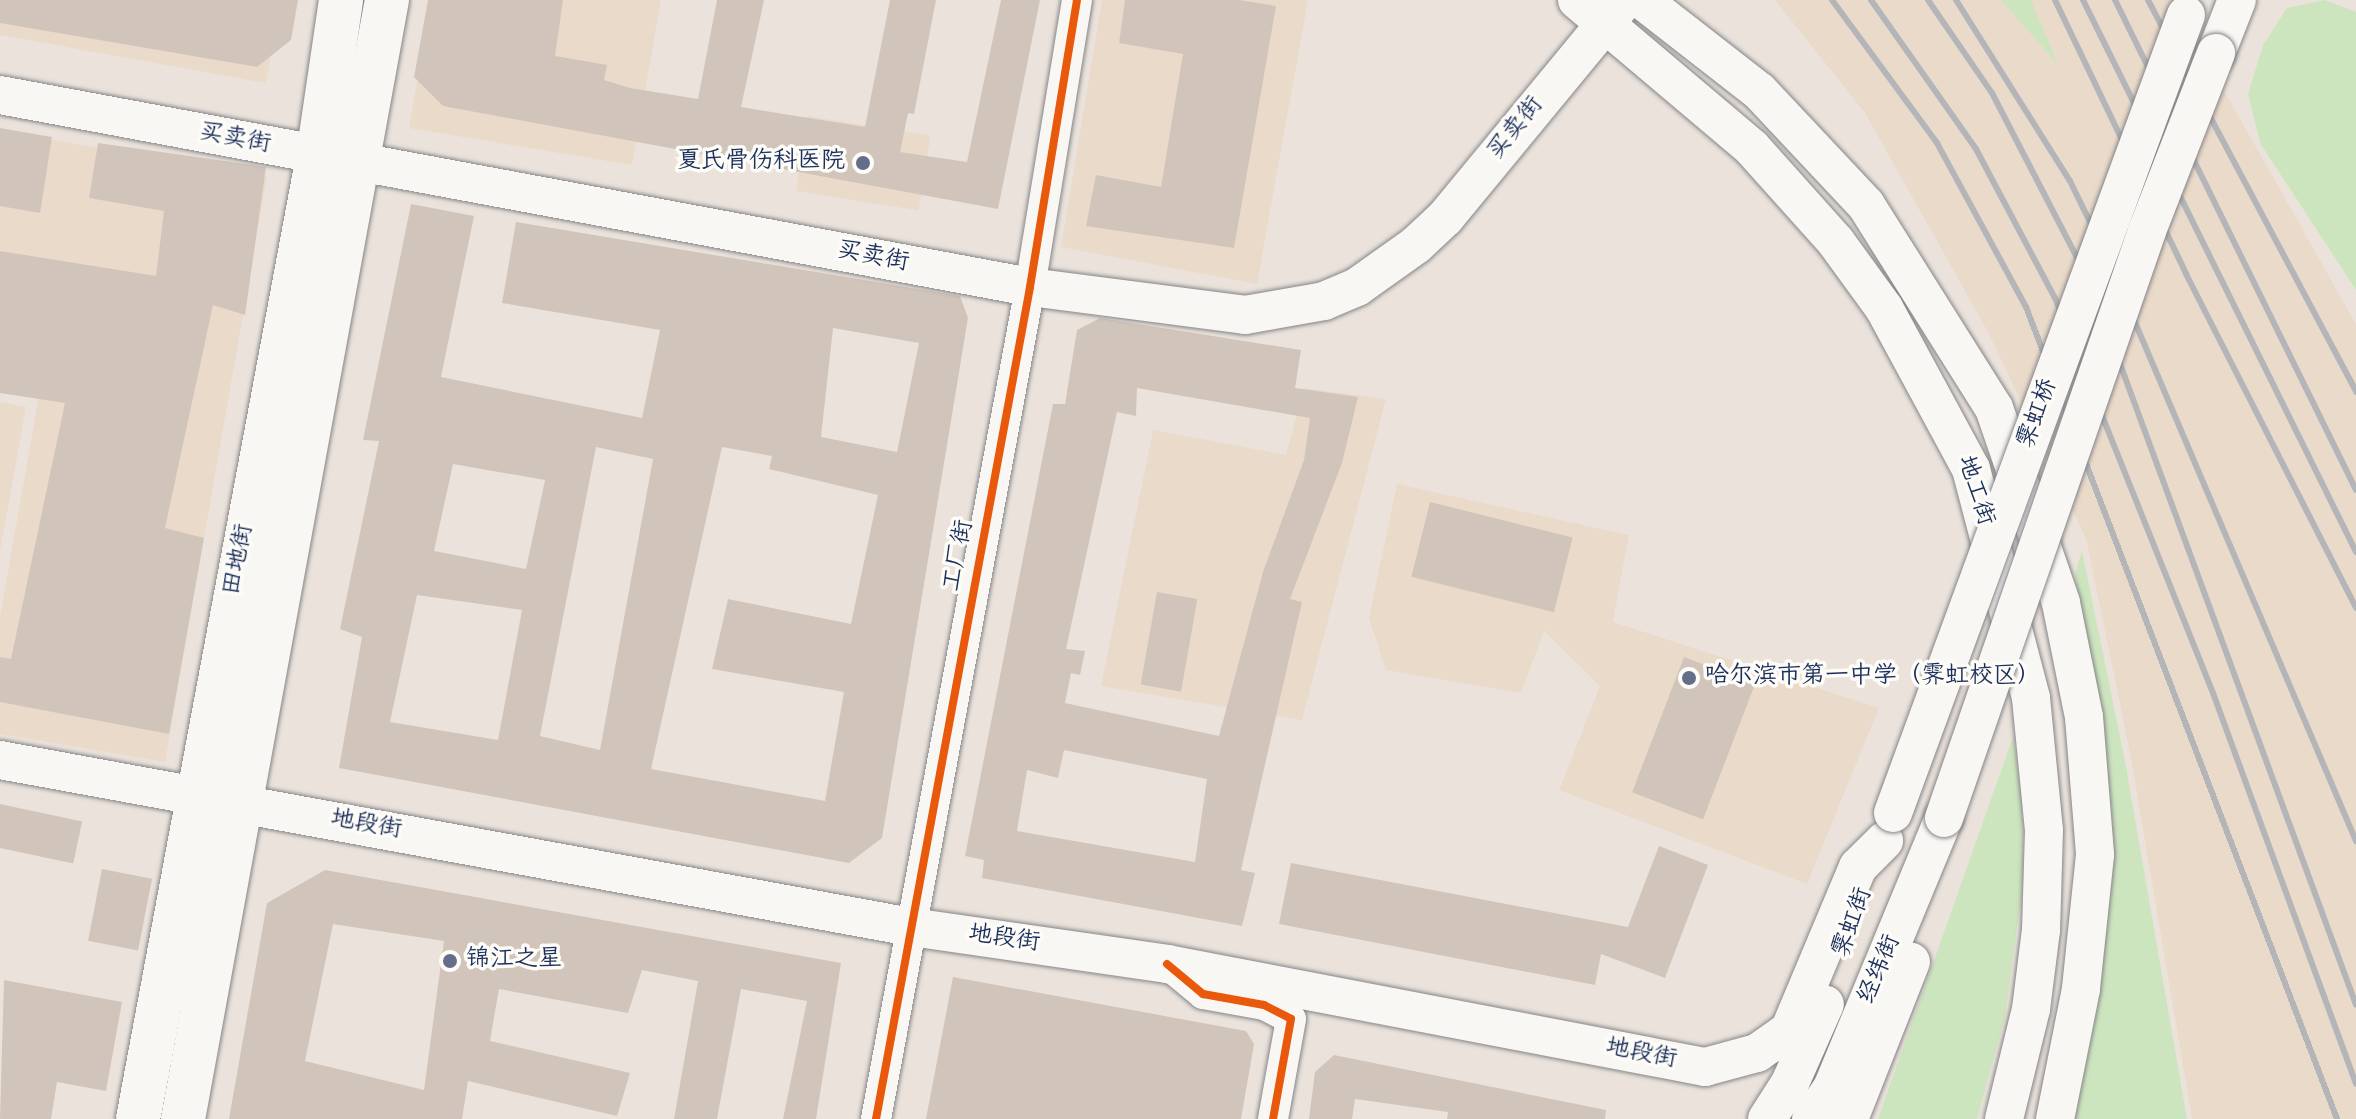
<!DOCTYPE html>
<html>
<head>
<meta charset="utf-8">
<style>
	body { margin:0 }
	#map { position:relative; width:2356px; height:1119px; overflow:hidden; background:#ebe3db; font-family:"Gochi Hand","LXGW WenKai TC",sans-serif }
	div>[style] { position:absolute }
	.built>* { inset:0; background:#eadaca; transform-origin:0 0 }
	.green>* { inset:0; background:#cde5be }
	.building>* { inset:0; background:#d1c5bb; transform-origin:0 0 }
	.roads { filter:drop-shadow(0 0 2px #85858a) drop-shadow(0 0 2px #85858a) }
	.minor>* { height:30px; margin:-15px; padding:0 15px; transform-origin:15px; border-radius:15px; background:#f9f7f4 }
	.major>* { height:38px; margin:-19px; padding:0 19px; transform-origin:19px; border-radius:19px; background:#f9f7f4 }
	.highway>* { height:44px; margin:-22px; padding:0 22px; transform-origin:22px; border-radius:22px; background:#f9f7f4 }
	.rail>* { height:6px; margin:-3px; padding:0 3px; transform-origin:3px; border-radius:3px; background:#b4b5b9 }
	.bridges { filter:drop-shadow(0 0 2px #85858a) drop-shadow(0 0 2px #85858a) }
	.major-bridge>* { height:38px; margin:-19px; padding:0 19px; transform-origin:19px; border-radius:19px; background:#f9f7f4 }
	.cycleway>* { height:8px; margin:-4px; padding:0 4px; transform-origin:4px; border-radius:4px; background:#e8590c }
	.dots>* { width:22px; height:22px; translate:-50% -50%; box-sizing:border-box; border:4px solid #fdfcf7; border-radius:50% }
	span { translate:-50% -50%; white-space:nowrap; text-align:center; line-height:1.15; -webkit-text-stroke:7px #fdfcf7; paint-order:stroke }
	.street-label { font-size:24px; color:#1b2f5e }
	.poi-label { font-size:24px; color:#1b2f5e }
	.right { translate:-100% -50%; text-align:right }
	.left { translate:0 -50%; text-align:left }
</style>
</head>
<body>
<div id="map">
	<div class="built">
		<i style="clip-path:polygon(0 0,281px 0,266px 83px,0 35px)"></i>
		<i style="clip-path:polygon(431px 0,661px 0,632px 165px,409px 128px)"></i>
		<i style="clip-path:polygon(1102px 0,1308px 0,1257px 284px,1061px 247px)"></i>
		<i style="clip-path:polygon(1775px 0,2173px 0,2356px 324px,2356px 1119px,2192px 1119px,2131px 758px,2086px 539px,1988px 332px,1865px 113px)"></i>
		<i style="left:808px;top:116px;width:124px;height:76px;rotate:9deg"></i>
		<i style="clip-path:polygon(0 131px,267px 177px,165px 762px,0 734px,0 616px,39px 396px,0 389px)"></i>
		<i style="clip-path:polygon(1304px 388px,1386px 399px,1302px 720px,1101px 686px,1153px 430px,1286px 455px)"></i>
		<i style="clip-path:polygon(0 402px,26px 407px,0 551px)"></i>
		<i style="clip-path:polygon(1397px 484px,1629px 535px,1613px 622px,1879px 708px,1807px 884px,1559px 790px,1600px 686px,1544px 631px,1521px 693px,1386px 670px,1369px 618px)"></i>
	</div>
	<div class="green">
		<i style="clip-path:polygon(2001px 0,2031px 0,2058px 65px)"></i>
		<i style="clip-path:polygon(2325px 0,2356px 12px,2356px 290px,2260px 143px,2248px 94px,2263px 45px,2287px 8px)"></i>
		<i style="clip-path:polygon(2082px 551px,2125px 761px,2187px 1119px,2067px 1119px,2103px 740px,2075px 574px)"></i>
		<i style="clip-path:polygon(2013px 737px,2022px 801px,2023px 883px,2005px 1017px,1977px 1119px,1878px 1119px)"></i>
	</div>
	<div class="building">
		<i style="clip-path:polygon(0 0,298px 0,291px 40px,257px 67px,0 23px)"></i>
		<i style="clip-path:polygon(428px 0,563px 0,555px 56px,607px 65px,604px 80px,630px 88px,698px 99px,717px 0,764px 0,741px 107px,865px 127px,890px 0,936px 0,914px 114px,908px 113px,900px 152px,967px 162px,1001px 0,1040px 0,998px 209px,443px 106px,414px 77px)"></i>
		<i style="clip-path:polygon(1125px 0,1239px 0,1276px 6px,1234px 248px,1086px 226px,1096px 175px,1161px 187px,1183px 54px,1119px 43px)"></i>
		<i style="clip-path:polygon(0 128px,52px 137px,40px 213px,0 206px)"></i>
		<i style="clip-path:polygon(98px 143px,266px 167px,245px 315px,213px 305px,165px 528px,204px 538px,169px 734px,0 702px,0 657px,11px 659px,65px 403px,0 393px,0 251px,156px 276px,164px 211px,89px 198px)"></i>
		<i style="clip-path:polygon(evenodd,411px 204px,474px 216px,441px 377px,642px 418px,660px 330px,502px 303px,516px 222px,960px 296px,968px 318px,882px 838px,849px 863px,339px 768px,362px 637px,340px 629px,379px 441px,363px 440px,411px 204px,833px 328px,919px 343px,897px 452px,821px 437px,833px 328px,411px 204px,596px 447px,653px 459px,600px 750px,540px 736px,596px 447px,411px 204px,722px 447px,772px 456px,769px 469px,878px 495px,851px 624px,728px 599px,712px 669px,844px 692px,825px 801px,651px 769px,722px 447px,411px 204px,453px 464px,545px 480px,526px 569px,434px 551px,453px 464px,411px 204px,417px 595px,522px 610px,498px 740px,390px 722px,417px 595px)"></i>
		<i style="clip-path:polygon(evenodd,1100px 318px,1301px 350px,1295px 388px,1358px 397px,1342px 463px,1290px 599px,1302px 602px,1241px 870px,1255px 873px,1242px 926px,982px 878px,984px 860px,965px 856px,1053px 404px,1065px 404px,1077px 330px,1100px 318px,1137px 388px,1310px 418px,1304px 460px,1263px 572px,1219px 736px,1065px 703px,1071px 673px,1080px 675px,1085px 651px,1066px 649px,1117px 412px,1136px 416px,1137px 388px,1100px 318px,1064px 750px,1207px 779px,1195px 862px,1017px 831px,1027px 770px,1058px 778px,1064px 750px)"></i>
		<i style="left:1430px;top:502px;width:147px;height:77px;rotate:14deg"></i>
		<i style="left:1157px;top:592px;width:41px;height:94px;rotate:10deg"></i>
		<i style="left:1684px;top:657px;width:76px;height:145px;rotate:21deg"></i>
		<i style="left:0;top:804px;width:84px;height:43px;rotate:12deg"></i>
		<i style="clip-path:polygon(1659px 846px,1708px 865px,1665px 978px,1601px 954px,1595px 985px,1279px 924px,1291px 863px,1628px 927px)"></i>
		<i style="left:102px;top:869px;width:51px;height:73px;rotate:11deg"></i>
		<i style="clip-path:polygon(evenodd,325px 870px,841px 963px,816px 1119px,783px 1119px,807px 1001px,741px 989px,717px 1119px,674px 1119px,698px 981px,642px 970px,628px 1013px,499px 989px,490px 1041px,630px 1073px,617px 1116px,468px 1081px,462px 1119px,229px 1119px,267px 903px,325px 870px,333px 924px,444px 941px,424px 1090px,305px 1061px,333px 924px)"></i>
		<i style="clip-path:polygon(953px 977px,1246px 1031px,1254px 1044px,1241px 1119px,926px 1119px)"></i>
		<i style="clip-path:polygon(4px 980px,122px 1002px,106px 1091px,57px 1082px,51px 1119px,0 1119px)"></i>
		<i style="clip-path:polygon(1334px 1055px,1606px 1110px,1605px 1119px,1447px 1119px,1448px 1112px,1355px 1099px,1352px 1119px,1309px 1119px,1315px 1072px)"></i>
	</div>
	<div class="roads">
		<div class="minor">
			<i style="left:1167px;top:964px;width:47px;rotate:39.8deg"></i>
			<i style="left:1203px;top:994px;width:62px;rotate:10.2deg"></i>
			<i style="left:1264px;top:1005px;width:30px;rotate:27deg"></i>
			<i style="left:1291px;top:1019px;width:102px;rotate:100.2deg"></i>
			<i style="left:876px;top:1119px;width:846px;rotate:-79.51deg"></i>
			<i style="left:1030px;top:287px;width:291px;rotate:-80.7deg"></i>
		</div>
		<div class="major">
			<i style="left:1577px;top:0;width:229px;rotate:40.2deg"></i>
			<i style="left:1752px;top:148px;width:126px;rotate:48.2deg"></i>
			<i style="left:1836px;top:242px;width:82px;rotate:54deg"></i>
			<i style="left:1884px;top:308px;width:183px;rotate:61.6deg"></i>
			<i style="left:1971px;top:469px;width:237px;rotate:75.3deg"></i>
			<i style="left:2031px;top:698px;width:133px;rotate:84.4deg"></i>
			<i style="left:2044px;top:830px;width:100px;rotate:91.7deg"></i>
			<i style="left:2041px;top:930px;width:80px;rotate:97.2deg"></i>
			<i style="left:2031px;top:1009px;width:113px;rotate:103.8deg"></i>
			<i style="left:1642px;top:0;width:148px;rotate:37.9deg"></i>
			<i style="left:1759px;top:91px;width:156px;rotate:46.8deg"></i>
			<i style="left:1866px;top:205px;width:240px;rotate:57.8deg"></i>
			<i style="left:1994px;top:408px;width:206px;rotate:71deg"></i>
			<i style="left:2061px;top:603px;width:116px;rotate:78.6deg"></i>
			<i style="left:2084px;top:717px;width:138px;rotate:85.4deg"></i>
			<i style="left:2095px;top:855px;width:135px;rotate:96deg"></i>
			<i style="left:2081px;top:989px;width:133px;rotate:101.3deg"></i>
			<i style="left:2216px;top:53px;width:57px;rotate:-68.4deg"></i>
			<i style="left:0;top:95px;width:1048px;rotate:10.56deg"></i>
			<i style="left:1030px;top:287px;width:217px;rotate:7.4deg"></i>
			<i style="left:1245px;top:315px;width:80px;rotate:-10deg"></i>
			<i style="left:1324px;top:301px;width:36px;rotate:-23deg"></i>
			<i style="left:1357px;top:287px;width:72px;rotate:-35.4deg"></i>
			<i style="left:1416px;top:245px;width:40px;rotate:-43deg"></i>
			<i style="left:1445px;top:218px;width:283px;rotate:-50.5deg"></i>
			<i style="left:0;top:760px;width:926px;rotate:10.39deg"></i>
			<i style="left:911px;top:927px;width:259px;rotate:8.2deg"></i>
			<i style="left:1167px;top:964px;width:548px;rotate:10.84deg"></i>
			<i style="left:1705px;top:1067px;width:54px;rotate:-15.1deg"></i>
			<i style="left:1757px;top:1053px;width:39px;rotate:-35deg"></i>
			<i style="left:1789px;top:1031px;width:178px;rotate:-67.2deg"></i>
			<i style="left:1858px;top:867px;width:37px;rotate:-45deg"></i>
			<i style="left:1767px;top:1119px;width:43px;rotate:-57.4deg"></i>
			<i style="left:1790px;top:1083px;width:86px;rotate:-66.1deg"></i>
			<i style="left:1811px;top:1119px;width:37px;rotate:-56deg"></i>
			<i style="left:1832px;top:1088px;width:292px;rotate:-67.5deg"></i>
			<i style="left:1849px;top:1119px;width:169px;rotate:-68.5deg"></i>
		</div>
		<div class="highway">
			<i style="left:138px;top:1119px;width:980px;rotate:-79.41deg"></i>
			<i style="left:318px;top:156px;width:158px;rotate:-81.6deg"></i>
			<i style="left:183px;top:1119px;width:1137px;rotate:-79.67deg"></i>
		</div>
	</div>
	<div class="rail">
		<i style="left:1832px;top:0;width:177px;rotate:53.7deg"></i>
		<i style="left:1937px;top:143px;width:187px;rotate:61.5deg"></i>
		<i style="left:2026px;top:307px;width:870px;rotate:69.04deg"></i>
		<i style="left:1871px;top:0;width:182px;rotate:54.8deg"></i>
		<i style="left:1976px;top:149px;width:169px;rotate:62.1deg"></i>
		<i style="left:2055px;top:298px;width:425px;rotate:68.2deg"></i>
		<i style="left:2213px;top:693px;width:416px;rotate:69.9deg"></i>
		<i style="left:1928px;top:0;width:113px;rotate:55.5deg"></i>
		<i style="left:1992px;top:93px;width:216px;rotate:62.7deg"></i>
		<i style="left:2091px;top:285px;width:767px;rotate:69.79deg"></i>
		<i style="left:1956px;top:0;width:214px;rotate:57.8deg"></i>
		<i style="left:2070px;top:181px;width:87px;rotate:64deg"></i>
		<i style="left:2108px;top:259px;width:633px;rotate:66.92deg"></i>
		<i style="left:2055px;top:0;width:304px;rotate:64.4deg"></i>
		<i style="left:2186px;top:274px;width:375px;rotate:63deg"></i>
		<i style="left:2083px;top:0;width:616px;rotate:63.68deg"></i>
		<i style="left:2115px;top:0;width:546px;rotate:63.81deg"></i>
		<i style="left:2148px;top:0;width:444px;rotate:62deg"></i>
	</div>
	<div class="bridges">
		<div class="major-bridge">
			<i style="left:1893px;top:813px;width:850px;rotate:-69.84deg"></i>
			<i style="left:1944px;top:818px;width:621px;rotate:-70.92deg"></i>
			<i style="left:2147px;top:231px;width:191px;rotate:-68.8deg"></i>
		</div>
	</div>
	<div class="cycleway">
		<i style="left:1167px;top:964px;width:47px;rotate:39.8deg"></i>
		<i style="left:1203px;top:994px;width:62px;rotate:10.2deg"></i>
		<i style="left:1264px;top:1005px;width:30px;rotate:27deg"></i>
		<i style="left:1291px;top:1019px;width:102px;rotate:100.2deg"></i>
		<i style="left:876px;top:1119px;width:846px;rotate:-79.51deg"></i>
		<i style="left:1030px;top:287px;width:291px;rotate:-80.7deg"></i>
	</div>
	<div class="dots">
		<i style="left:863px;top:163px;background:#646e8a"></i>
		<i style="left:1689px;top:678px;background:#646e8a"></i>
		<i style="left:450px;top:961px;background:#646e8a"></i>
	</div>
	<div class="street-label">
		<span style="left:1517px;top:129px;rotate:-51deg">买卖街</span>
		<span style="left:235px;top:140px;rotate:11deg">买卖街</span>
		<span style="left:873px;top:258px;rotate:11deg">买卖街</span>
		<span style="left:2039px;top:414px;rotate:-70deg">霁虹桥</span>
		<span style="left:1974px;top:491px;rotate:72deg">地工街</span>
		<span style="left:960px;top:556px;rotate:-79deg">工厂街</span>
		<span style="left:240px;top:560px;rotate:-79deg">田地街</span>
		<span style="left:366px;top:826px;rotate:10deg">地段街</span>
		<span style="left:1854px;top:923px;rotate:-70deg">霁虹街</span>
		<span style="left:1004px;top:940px;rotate:8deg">地段街</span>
		<span style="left:1881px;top:970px;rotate:-67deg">经纬街</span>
		<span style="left:1641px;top:1055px;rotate:11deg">地段街</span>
	</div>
	<div class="poi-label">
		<span class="right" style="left:845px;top:163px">夏氏骨伤科医院</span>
		<span class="left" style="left:1705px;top:678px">哈尔滨市第一中学（霁虹校区）</span>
		<span class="left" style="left:466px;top:961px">锦江之星</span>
	</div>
</div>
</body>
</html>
